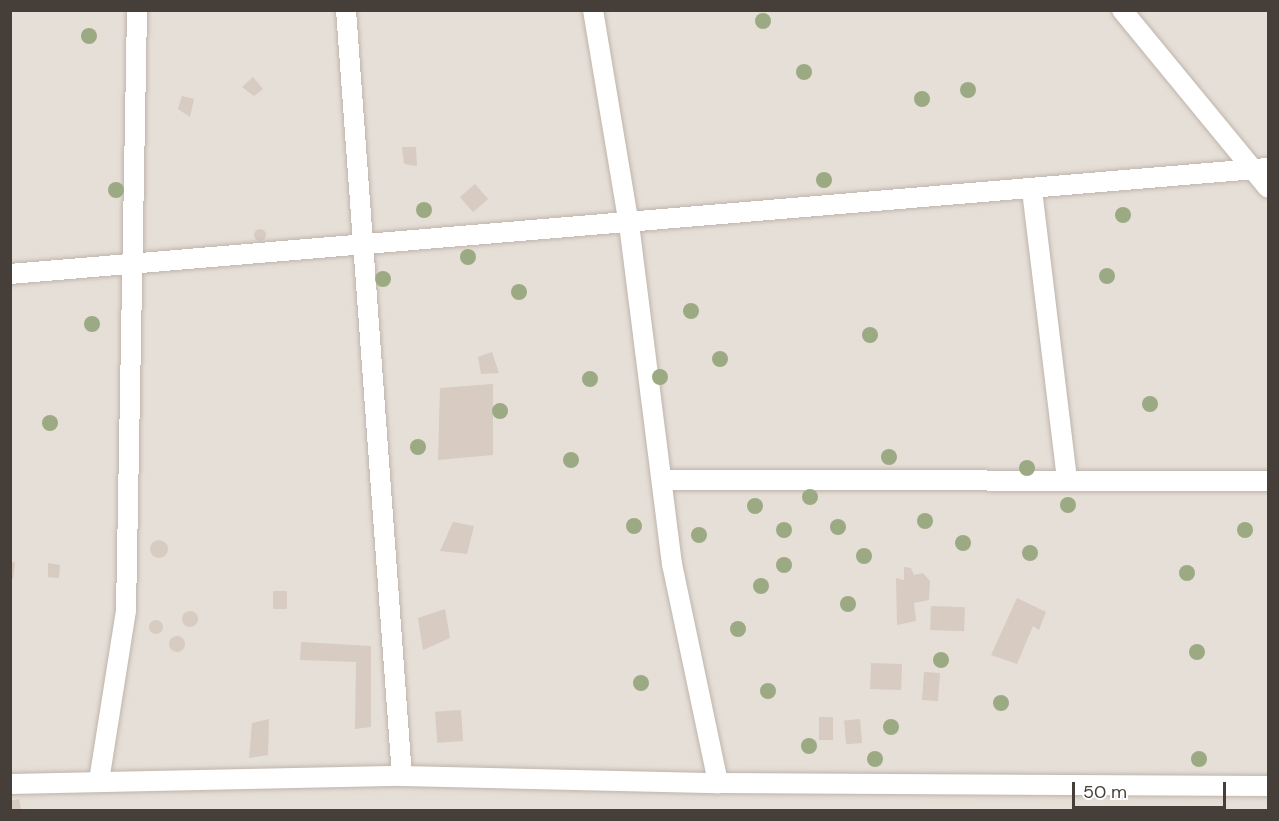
<!DOCTYPE html>
<html>
<head>
<meta charset="utf-8">
<style>
	body { margin:0 }
	#map { position:relative; width:1279px; height:821px; overflow:hidden; background:#f3eee9; font-family:"DM Sans",sans-serif }
	div>[style] { position:absolute }
	.residential>* { inset:0; background:#e6dfd7; transform-origin:0 0 }
	.building>* { inset:0; background:#d7cbc2; transform-origin:0 0 }
	.round { border-radius:50% }
	.roads { filter:drop-shadow(0 0 2px #beb4ac) drop-shadow(0 0 2px #beb4ac) }
	.street>* { height:20px; margin:-10px; padding:0 10px; transform-origin:10px; border-radius:10px; background:#fff }
	.trees>* { width:16px; height:16px; margin:-8px; border-radius:50%; background:#9caa83 }
	span { translate:-50% -50%; white-space:nowrap; text-align:center; line-height:1.15; -webkit-text-stroke:5px #fff; paint-order:stroke }
	.frame { position:absolute; inset:0; border:12px solid #463e38; pointer-events:none }
	.scale { position:absolute; left:1072px; top:782px; width:154px; height:27px; box-sizing:border-box; border:3px solid #463e38; border-top:0; padding-left:8px; font-size:18px; line-height:21px; white-space:nowrap; color:#463e38; -webkit-text-stroke:4px #fff; paint-order:stroke }
</style>
</head>
<body>
<div id="map">
	<div class="residential">
		<i style="left:11px;top:11px;width:1257px;height:799px"></i>
	</div>
	<div class="building">
		<i style="clip-path:polygon(253px 77px,263px 89px,254px 96px,242px 87px)"></i>
		<i style="clip-path:polygon(182px 96px,194px 99px,190px 117px,178px 109px)"></i>
		<i style="clip-path:polygon(402px 147px,416px 147px,417px 166px,404px 164px)"></i>
		<i style="left:475px;top:184px;width:20px;height:20px;rotate:49deg"></i>
		<i class="round" style="left:254px;top:229px;width:12px;height:12px"></i>
		<i style="clip-path:polygon(492px 352px,499px 373px,481px 374px,478px 357px)"></i>
		<i style="clip-path:polygon(493px 384px,493px 455px,438px 460px,440px 388px)"></i>
		<i style="clip-path:polygon(453px 522px,474px 526px,467px 554px,440px 551px)"></i>
		<i class="round" style="left:150px;top:540px;width:18px;height:18px"></i>
		<i style="clip-path:polygon(15px 562px,13px 579px,10px 579px,10px 563px)"></i>
		<i style="clip-path:polygon(48px 563px,60px 565px,59px 578px,48px 577px)"></i>
		<i style="clip-path:polygon(904px 567px,911px 568px,914px 575px,923px 573px,930px 581px,929px 600px,914px 603px,916px 621px,897px 625px,896px 578px,904px 580px)"></i>
		<i style="left:287px;top:591px;width:18px;height:14px;rotate:90deg"></i>
		<i style="clip-path:polygon(1017px 598px,1046px 612px,1039px 630px,1033px 626px,1017px 664px,991px 655px)"></i>
		<i style="left:931px;top:606px;width:34px;height:24px;rotate:2deg"></i>
		<i style="clip-path:polygon(445px 609px,450px 638px,423px 650px,418px 618px)"></i>
		<i class="round" style="left:182px;top:611px;width:16px;height:16px"></i>
		<i class="round" style="left:149px;top:620px;width:14px;height:14px"></i>
		<i class="round" style="left:169px;top:636px;width:16px;height:16px"></i>
		<i style="clip-path:polygon(301px 642px,371px 646px,371px 727px,355px 729px,356px 662px,300px 660px)"></i>
		<i style="left:871px;top:663px;width:31px;height:26px;rotate:2deg"></i>
		<i style="left:924px;top:672px;width:16px;height:28px;rotate:4deg"></i>
		<i style="left:461px;top:710px;width:31px;height:26px;rotate:86deg"></i>
		<i style="left:819px;top:717px;width:14px;height:23px"></i>
		<i style="clip-path:polygon(269px 719px,268px 755px,249px 758px,252px 723px)"></i>
		<i style="left:860px;top:719px;width:24px;height:16px;rotate:85deg"></i>
		<i style="clip-path:polygon(19px 799px,21px 810px,10px 810px,10px 801px)"></i>
	</div>
	<div class="roads">
		<div class="street">
			<i style="left:346px;top:10px;width:768px;rotate:85.82deg"></i>
			<i style="left:593px;top:10px;width:217px;rotate:80.5deg"></i>
			<i style="left:629px;top:224px;width:343px;rotate:82.8deg"></i>
			<i style="left:672px;top:564px;width:224px;rotate:78.1deg"></i>
			<i style="left:1122px;top:10px;width:230px;rotate:50.6deg"></i>
			<i style="left:1032px;top:190px;width:292px;rotate:83.1deg"></i>
			<i style="left:10px;top:274px;width:1262px;rotate:-4.82deg"></i>
			<i style="left:663px;top:480px;width:605px;rotate:0.09deg"></i>
			<i style="left:99px;top:781px;width:172px;rotate:-81deg"></i>
			<i style="left:126px;top:611px;width:601px;rotate:-88.95deg"></i>
			<i style="left:10px;top:784px;width:392px;rotate:-1.2deg"></i>
			<i style="left:402px;top:776px;width:316px;rotate:1.3deg"></i>
			<i style="left:718px;top:783px;width:550px;rotate:0.31deg"></i>
		</div>
	</div>
	<div class="trees">
		<i style="left:763px;top:21px"></i>
		<i style="left:89px;top:36px"></i>
		<i style="left:804px;top:72px"></i>
		<i style="left:968px;top:90px"></i>
		<i style="left:922px;top:99px"></i>
		<i style="left:824px;top:180px"></i>
		<i style="left:116px;top:190px"></i>
		<i style="left:424px;top:210px"></i>
		<i style="left:1123px;top:215px"></i>
		<i style="left:468px;top:257px"></i>
		<i style="left:1107px;top:276px"></i>
		<i style="left:383px;top:279px"></i>
		<i style="left:519px;top:292px"></i>
		<i style="left:691px;top:311px"></i>
		<i style="left:92px;top:324px"></i>
		<i style="left:870px;top:335px"></i>
		<i style="left:720px;top:359px"></i>
		<i style="left:660px;top:377px"></i>
		<i style="left:590px;top:379px"></i>
		<i style="left:1150px;top:404px"></i>
		<i style="left:500px;top:411px"></i>
		<i style="left:50px;top:423px"></i>
		<i style="left:418px;top:447px"></i>
		<i style="left:889px;top:457px"></i>
		<i style="left:571px;top:460px"></i>
		<i style="left:1027px;top:468px"></i>
		<i style="left:810px;top:497px"></i>
		<i style="left:1068px;top:505px"></i>
		<i style="left:755px;top:506px"></i>
		<i style="left:925px;top:521px"></i>
		<i style="left:634px;top:526px"></i>
		<i style="left:838px;top:527px"></i>
		<i style="left:784px;top:530px"></i>
		<i style="left:1245px;top:530px"></i>
		<i style="left:699px;top:535px"></i>
		<i style="left:963px;top:543px"></i>
		<i style="left:1030px;top:553px"></i>
		<i style="left:864px;top:556px"></i>
		<i style="left:784px;top:565px"></i>
		<i style="left:1187px;top:573px"></i>
		<i style="left:761px;top:586px"></i>
		<i style="left:848px;top:604px"></i>
		<i style="left:738px;top:629px"></i>
		<i style="left:1197px;top:652px"></i>
		<i style="left:941px;top:660px"></i>
		<i style="left:641px;top:683px"></i>
		<i style="left:768px;top:691px"></i>
		<i style="left:1001px;top:703px"></i>
		<i style="left:891px;top:727px"></i>
		<i style="left:809px;top:746px"></i>
		<i style="left:875px;top:759px"></i>
		<i style="left:1199px;top:759px"></i>
	</div>
	<div class="frame"></div>
	<div class="scale">50 m</div>
</div>
</body>
</html>
